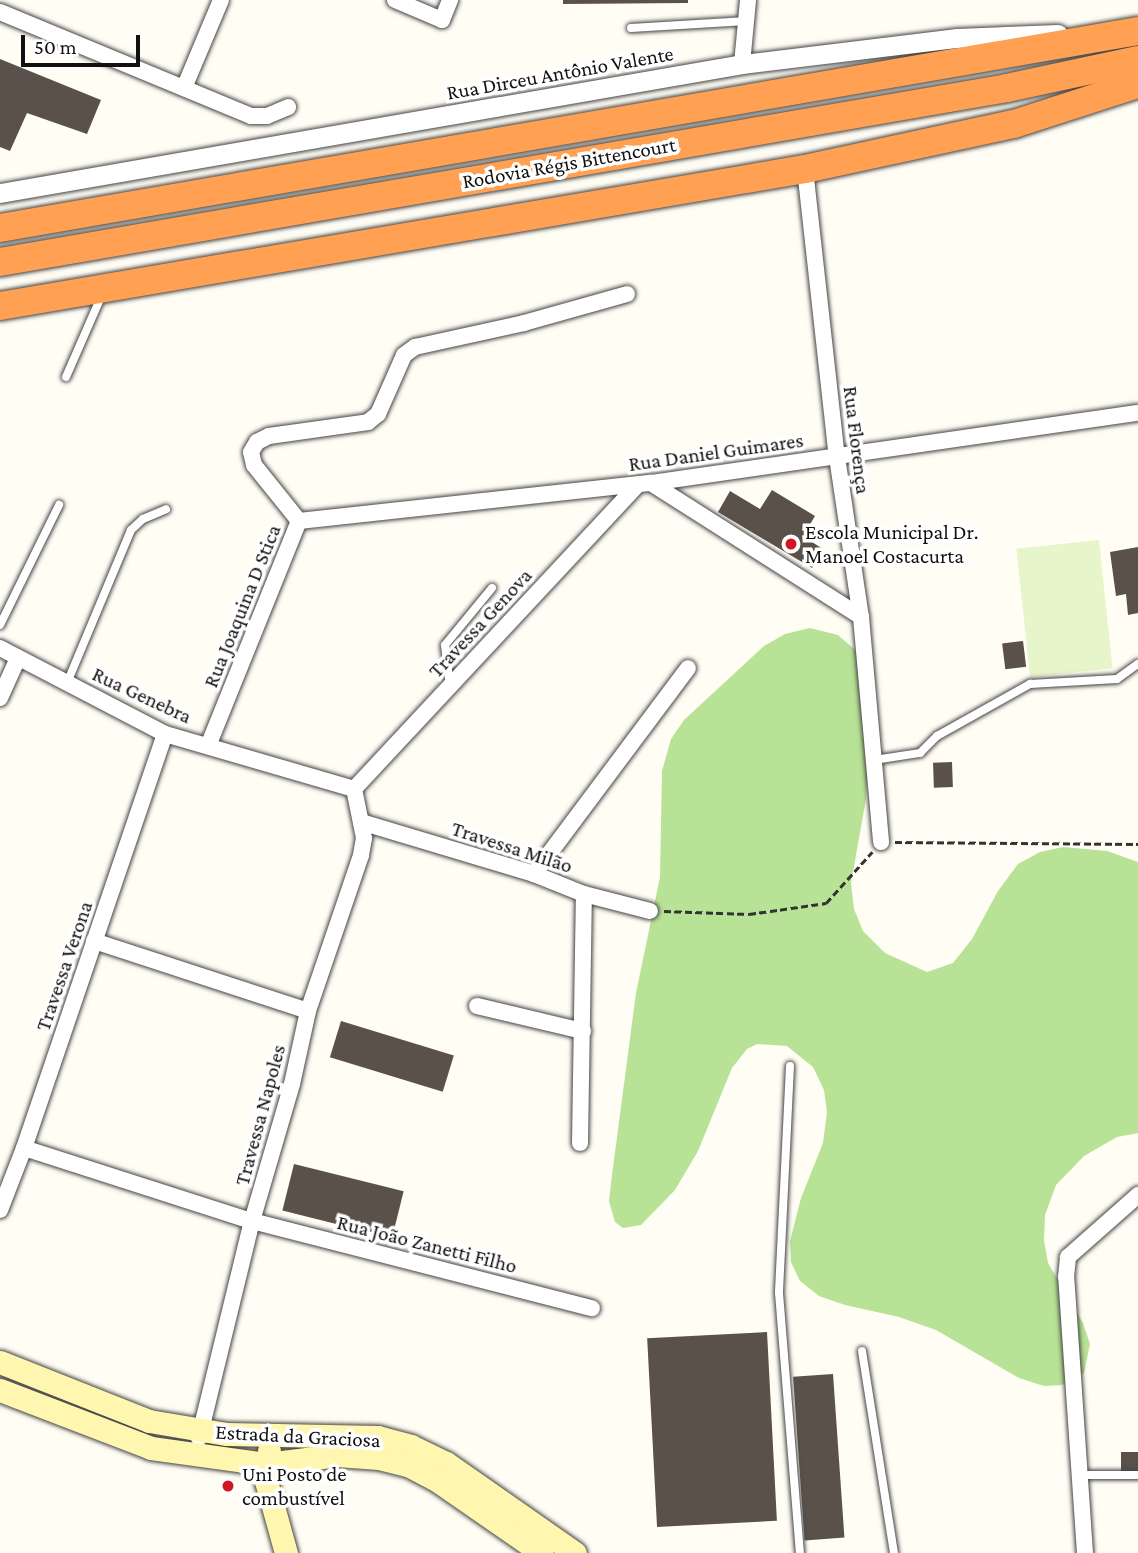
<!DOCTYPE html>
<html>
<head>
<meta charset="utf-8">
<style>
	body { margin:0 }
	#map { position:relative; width:1138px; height:1553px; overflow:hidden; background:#fffdf4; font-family:"Crimson Pro",serif }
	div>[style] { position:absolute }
	.forest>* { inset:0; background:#b8e295 }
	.pitch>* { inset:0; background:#e7f5cb; transform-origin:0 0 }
	.building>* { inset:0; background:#5b514b; transform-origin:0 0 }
	.path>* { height:2.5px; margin-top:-1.25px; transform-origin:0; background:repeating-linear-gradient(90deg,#333 0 7px,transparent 0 10.5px) }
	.roads { filter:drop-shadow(0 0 2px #444) drop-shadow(0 0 2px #444) }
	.service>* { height:8px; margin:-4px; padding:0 4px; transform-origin:4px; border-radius:4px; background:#fff }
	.minor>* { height:16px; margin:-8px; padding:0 8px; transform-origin:8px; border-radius:8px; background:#fff }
	.tertiary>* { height:19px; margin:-9.5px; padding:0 9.5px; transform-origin:9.5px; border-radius:9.5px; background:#fff }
	.secondary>* { height:23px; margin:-11.5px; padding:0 11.5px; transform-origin:11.5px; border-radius:11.5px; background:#fff6af }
	.motorway>* { height:28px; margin:-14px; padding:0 14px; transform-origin:14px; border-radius:14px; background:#ffa052 }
	.dots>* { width:19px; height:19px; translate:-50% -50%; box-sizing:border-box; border:4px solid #fff; border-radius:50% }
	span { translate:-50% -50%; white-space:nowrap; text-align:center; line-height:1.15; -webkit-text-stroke:7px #fff; paint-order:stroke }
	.street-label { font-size:21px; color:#111 }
	.poi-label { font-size:21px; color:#111 }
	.left { translate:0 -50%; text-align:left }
	.scale { position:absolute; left:21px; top:35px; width:119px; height:32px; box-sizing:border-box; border:4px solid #111; border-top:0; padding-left:9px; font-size:21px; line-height:24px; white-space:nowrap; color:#111; -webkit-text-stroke:5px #fff; paint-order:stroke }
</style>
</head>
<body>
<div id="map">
	<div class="forest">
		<i style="clip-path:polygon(810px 628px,838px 635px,855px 650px,865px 669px,869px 751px,866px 799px,851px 883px,854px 909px,863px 931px,885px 953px,927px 972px,953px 963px,972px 939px,998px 891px,1018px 864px,1040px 852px,1063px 847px,1107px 851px,1138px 862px,1138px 1133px,1117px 1137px,1084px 1156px,1056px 1185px,1045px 1215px,1044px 1240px,1048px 1263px,1083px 1323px,1090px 1344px,1084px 1373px,1062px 1385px,1044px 1386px,1019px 1378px,936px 1330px,899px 1317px,845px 1305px,819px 1296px,800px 1281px,791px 1262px,790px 1241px,801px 1198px,823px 1143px,827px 1112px,824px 1090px,813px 1067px,787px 1046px,757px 1044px,747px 1049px,732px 1068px,698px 1151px,675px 1190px,641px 1225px,623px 1228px,615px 1222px,609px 1201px,612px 1175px,636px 993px,660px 877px,662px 771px,671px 739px,684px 720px,764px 646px,785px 634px)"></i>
	</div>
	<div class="pitch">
		<i style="left:1099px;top:540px;width:129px;height:83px;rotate:84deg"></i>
	</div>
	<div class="building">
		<i style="clip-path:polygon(563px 0,688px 0,688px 3px,563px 4px)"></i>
		<i style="clip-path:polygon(0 59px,101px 100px,87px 134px,27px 113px,10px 151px,0 147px)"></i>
		<i style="clip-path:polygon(772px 490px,815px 516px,809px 526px,818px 531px,812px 542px,823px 549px,812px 568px,718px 512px,730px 491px,760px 509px)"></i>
		<i style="clip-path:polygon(1138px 547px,1138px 613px,1128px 615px,1126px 594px,1116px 596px,1110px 552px)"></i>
		<i style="left:1023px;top:641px;width:26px;height:21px;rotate:83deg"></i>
		<i style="left:952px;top:762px;width:25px;height:19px;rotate:88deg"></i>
		<i style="left:341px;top:1021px;width:118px;height:38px;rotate:17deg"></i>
		<i style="left:294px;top:1164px;width:113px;height:48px;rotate:14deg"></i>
		<i style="left:767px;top:1332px;width:189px;height:120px;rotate:87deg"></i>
		<i style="left:833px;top:1374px;width:164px;height:40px;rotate:86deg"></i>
		<i style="left:1121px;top:1452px;width:17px;height:19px"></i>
	</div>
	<div class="path">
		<i style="left:895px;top:842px;width:243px;rotate:0.5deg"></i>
		<i style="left:664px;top:911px;width:85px;rotate:2deg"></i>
		<i style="left:749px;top:914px;width:78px;rotate:-8.1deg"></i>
		<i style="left:826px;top:903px;width:69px;rotate:-48deg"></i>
	</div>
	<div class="roads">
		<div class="service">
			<i style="left:631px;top:28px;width:116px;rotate:-3.5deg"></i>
			<i style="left:66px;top:377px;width:87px;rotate:-66.4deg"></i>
			<i style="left:0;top:625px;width:134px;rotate:-63.8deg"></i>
			<i style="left:67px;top:683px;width:166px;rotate:-67.3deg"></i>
			<i style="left:131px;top:530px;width:16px;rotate:-43deg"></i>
			<i style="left:143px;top:519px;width:25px;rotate:-23deg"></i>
			<i style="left:450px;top:686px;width:41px;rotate:-97deg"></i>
			<i style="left:445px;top:645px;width:74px;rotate:-50.5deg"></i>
			<i style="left:874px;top:760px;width:47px;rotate:-8.7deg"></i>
			<i style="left:920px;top:753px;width:24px;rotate:-45deg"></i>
			<i style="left:937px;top:736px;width:107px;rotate:-29.2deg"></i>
			<i style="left:1030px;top:684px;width:87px;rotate:-3.3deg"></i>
			<i style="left:1117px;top:679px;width:26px;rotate:-36deg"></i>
			<i style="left:790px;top:1066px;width:227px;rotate:92.8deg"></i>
			<i style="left:779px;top:1293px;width:261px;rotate:85.4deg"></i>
			<i style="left:862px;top:1351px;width:205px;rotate:81deg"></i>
			<i style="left:1080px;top:1475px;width:58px"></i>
		</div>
		<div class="minor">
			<i style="left:395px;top:0;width:51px;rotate:23.1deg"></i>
			<i style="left:442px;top:20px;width:22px;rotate:-68deg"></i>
			<i style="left:0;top:12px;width:272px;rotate:22.5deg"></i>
			<i style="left:251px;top:116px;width:16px"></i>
			<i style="left:267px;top:116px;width:23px;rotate:-23deg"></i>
			<i style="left:742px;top:64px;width:64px;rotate:-84.6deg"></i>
			<i style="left:184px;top:88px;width:95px;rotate:-67.2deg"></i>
			<i style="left:805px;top:169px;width:290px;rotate:83.7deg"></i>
			<i style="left:837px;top:457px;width:162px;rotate:81.5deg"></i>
			<i style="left:861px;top:617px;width:226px;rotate:84.9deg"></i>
			<i style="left:651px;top:483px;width:249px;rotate:32.5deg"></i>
			<i style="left:299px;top:521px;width:354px;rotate:-6.2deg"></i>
			<i style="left:651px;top:483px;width:492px;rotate:-8.2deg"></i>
			<i style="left:299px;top:521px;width:72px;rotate:-128.8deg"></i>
			<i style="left:254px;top:465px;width:13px;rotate:-103deg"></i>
			<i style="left:251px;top:452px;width:12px;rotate:-59deg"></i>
			<i style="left:257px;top:442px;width:13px;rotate:-27deg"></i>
			<i style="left:269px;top:436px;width:100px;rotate:-8deg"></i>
			<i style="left:368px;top:422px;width:13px;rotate:-39deg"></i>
			<i style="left:378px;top:414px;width:64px;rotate:-66.2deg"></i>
			<i style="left:404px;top:355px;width:14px;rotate:-36deg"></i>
			<i style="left:415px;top:347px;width:112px;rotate:-12.4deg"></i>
			<i style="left:524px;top:323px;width:107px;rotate:-15.7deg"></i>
			<i style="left:0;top:648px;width:186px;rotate:27.5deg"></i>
			<i style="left:165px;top:734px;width:197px;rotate:16.2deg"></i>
			<i style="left:0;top:698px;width:44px;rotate:-65.8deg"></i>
			<i style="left:208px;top:746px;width:243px;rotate:-68deg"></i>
			<i style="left:354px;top:789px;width:415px;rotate:-47deg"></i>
			<i style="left:361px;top:822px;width:181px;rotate:16.7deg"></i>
			<i style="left:534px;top:874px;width:54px;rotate:21.8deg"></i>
			<i style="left:584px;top:894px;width:68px;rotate:14.4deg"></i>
			<i style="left:534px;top:874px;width:257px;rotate:-53.2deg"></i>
			<i style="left:94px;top:941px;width:225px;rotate:18.1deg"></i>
			<i style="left:477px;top:1006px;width:109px;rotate:13.3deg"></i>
			<i style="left:580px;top:1143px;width:249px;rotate:-89.1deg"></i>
			<i style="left:24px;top:1148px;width:239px;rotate:17.8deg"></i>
			<i style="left:252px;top:1221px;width:351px;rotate:14.4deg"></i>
			<i style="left:0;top:1210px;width:66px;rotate:-68.8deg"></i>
			<i style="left:24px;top:1148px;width:437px;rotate:-71.2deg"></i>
			<i style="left:199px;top:1438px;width:223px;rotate:-76.3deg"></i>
			<i style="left:252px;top:1221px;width:143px;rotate:-73.7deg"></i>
			<i style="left:292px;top:1084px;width:75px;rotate:-77.6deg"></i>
			<i style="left:308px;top:1011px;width:165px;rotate:-71.2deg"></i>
			<i style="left:361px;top:855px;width:17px;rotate:-80deg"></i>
			<i style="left:364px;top:838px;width:50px;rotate:-101.5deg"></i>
			<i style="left:1085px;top:1553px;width:277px;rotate:-93.9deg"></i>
			<i style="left:1066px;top:1277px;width:20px;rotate:-84deg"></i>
			<i style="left:1068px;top:1257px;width:94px;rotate:-41.5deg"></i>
		</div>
		<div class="tertiary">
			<i style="left:0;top:193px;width:753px;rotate:-9.86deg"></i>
			<i style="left:742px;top:64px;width:217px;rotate:-6.9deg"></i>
			<i style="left:957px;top:38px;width:101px;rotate:-2.3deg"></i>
		</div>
		<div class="secondary">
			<i style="left:0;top:1362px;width:160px;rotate:21.6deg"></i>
			<i style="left:149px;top:1421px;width:79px;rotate:9.5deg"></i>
			<i style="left:227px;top:1434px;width:151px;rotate:1.1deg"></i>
			<i style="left:378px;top:1437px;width:34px;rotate:15deg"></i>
			<i style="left:411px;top:1446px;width:39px;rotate:26deg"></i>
			<i style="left:446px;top:1463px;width:157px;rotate:34.9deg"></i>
			<i style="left:0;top:1390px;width:162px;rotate:21deg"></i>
			<i style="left:151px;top:1448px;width:117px;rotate:7.9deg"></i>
			<i style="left:267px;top:1464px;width:71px;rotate:-7.3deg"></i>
			<i style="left:337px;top:1455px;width:42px;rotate:4.1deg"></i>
			<i style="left:379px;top:1458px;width:30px;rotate:14deg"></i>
			<i style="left:408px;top:1465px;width:34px;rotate:28deg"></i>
			<i style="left:438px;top:1481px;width:126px;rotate:34.7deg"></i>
			<i style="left:269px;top:1451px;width:30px;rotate:96deg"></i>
			<i style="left:266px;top:1481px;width:75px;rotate:74.5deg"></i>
		</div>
		<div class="motorway">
			<i style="left:0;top:228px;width:1155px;rotate:-9.82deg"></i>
			<i style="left:0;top:262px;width:1022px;rotate:-9.8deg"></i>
			<i style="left:1007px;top:88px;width:134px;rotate:-12.1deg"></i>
			<i style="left:0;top:306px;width:817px;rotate:-9.66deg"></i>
			<i style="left:805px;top:169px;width:214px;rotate:-12.2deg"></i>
			<i style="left:1014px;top:124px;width:130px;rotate:-17.9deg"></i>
		</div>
	</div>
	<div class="dots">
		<i style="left:791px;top:544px;background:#d21721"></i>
		<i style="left:228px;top:1486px;background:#d21721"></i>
	</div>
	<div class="street-label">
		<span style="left:560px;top:73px;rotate:-10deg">Rua Dirceu Antônio Valente</span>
		<span style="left:569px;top:163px;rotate:-10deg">Rodovia Régis Bittencourt</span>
		<span style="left:857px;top:440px;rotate:83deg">Rua Florença</span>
		<span style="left:716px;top:452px;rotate:-8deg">Rua Daniel Guimares</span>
		<span style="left:242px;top:606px;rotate:-68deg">Rua Joaquina D Stica</span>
		<span style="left:480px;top:623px;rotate:-47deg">Travessa Genova</span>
		<span style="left:142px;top:695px;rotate:25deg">Rua Genebra</span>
		<span style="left:512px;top:847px;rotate:18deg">Travessa Milão</span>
		<span style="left:64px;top:966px;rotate:-71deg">Travessa Verona</span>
		<span style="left:260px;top:1115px;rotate:-75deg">Travessa Napoles</span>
		<span style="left:427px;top:1244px;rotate:14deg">Rua João Zanetti Filho</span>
		<span style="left:298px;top:1436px;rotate:3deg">Estrada da Graciosa</span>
	</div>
	<div class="poi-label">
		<span class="left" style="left:805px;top:544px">Escola Municipal Dr.<br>Manoel Costacurta</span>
		<span class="left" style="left:242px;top:1486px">Uni Posto de<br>combustível</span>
	</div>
	<div class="scale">50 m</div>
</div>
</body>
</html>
